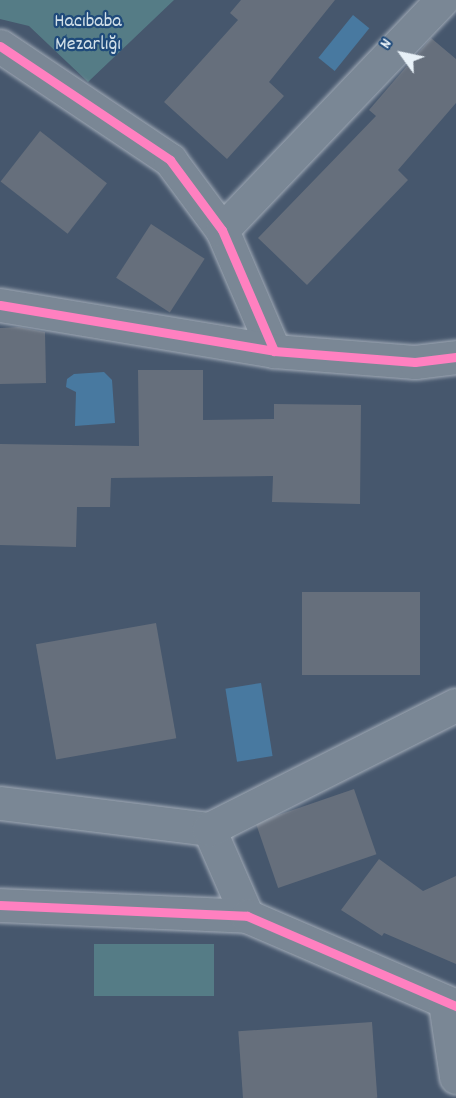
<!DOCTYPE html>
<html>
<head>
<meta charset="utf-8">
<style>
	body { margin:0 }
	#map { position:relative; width:456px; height:1098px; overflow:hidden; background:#46576d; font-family:Dekko,sans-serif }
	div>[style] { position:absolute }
	.green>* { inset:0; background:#557c86; transform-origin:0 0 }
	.water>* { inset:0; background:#4879a0; transform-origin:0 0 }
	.building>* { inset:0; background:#666f7c; transform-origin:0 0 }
	.roads { filter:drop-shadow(0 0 2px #a2abb7) drop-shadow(0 0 2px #a2abb7) }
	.minor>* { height:33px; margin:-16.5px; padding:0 16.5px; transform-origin:16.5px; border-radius:16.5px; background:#7a8795 }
	.cycleway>* { height:9px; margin:-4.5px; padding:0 4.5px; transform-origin:4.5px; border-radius:4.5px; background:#ff80c0 }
	span { translate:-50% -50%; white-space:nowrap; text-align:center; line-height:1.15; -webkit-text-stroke:4.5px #1f4a7a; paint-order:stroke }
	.park-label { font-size:20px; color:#d2e0e8 }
	.north { position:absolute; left:372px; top:24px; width:60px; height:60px; -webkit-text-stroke:4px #1f4a7a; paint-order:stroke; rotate:303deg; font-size:16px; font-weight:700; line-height:24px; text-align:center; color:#e8f1f8 }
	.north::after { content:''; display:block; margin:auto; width:21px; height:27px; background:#e8f1f8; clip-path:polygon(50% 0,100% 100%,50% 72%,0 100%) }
</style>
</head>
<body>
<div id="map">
	<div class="green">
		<i style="clip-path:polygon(0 0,174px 0,88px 82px,29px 26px,0 19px)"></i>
		<i style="left:94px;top:944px;width:120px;height:52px"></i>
	</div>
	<div class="water">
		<i style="left:353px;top:15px;width:21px;height:55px;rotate:39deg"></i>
		<i style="clip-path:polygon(104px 372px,112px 380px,115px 423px,75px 426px,76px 392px,66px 387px,67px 379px,74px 374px)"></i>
		<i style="left:261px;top:683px;width:74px;height:36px;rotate:81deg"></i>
	</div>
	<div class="building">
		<i style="clip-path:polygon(241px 0,335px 0,269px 82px,284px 96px,227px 159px,164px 102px,238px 20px,230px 13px)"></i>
		<i style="clip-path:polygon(431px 38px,456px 59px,456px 103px,398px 170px,408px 180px,307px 285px,258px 238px,376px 116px,369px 110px)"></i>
		<i style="left:40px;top:131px;width:85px;height:64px;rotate:38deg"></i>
		<i style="left:151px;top:224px;width:64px;height:64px;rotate:33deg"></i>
		<i style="clip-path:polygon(19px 327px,45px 332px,46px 383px,0 384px,0 328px)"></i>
		<i style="clip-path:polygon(138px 370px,203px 370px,203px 420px,274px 419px,274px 404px,361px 405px,360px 504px,272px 502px,273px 476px,111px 478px,110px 507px,77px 507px,76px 547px,0 545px,0 444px,139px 446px)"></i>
		<i style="left:420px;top:592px;width:83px;height:118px;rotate:90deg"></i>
		<i style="left:156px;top:623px;width:117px;height:122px;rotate:80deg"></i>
		<i style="left:354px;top:789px;width:69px;height:104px;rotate:71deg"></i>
		<i style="clip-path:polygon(379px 859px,423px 891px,456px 876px,456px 964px,384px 933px,382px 936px,341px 910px)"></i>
		<i style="left:372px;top:1022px;width:76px;height:134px;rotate:86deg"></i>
	</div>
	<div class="roads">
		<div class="minor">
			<i style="left:0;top:46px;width:205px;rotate:33.8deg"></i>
			<i style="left:170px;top:160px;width:87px;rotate:53.4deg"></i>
			<i style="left:222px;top:230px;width:132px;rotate:66.7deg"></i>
			<i style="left:222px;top:230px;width:318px;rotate:-46.3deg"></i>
			<i style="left:0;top:305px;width:278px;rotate:9.5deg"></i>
			<i style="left:274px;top:351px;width:141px;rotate:4.5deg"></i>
			<i style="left:415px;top:362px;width:41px;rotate:-7deg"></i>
			<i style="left:0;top:803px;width:211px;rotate:7.1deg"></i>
			<i style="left:209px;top:829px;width:95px;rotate:66.4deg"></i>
			<i style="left:209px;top:829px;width:276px;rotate:-26.7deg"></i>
			<i style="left:0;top:905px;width:247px;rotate:2.5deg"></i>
			<i style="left:247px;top:916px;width:228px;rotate:23.3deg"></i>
			<i style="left:445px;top:1003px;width:75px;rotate:81.5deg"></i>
		</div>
	</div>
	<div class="cycleway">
		<i style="left:0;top:46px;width:205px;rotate:33.8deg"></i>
		<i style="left:170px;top:160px;width:87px;rotate:53.4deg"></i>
		<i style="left:222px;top:230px;width:132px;rotate:66.7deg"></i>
		<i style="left:0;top:305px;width:278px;rotate:9.5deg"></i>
		<i style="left:274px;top:351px;width:141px;rotate:4.5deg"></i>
		<i style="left:415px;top:362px;width:41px;rotate:-7deg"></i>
		<i style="left:0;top:905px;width:247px;rotate:2.5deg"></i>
		<i style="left:247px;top:916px;width:228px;rotate:23.3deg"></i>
	</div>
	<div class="park-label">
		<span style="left:88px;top:34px">Hacıbaba<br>Mezarlığı</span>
	</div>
	<div class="north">N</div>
</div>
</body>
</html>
